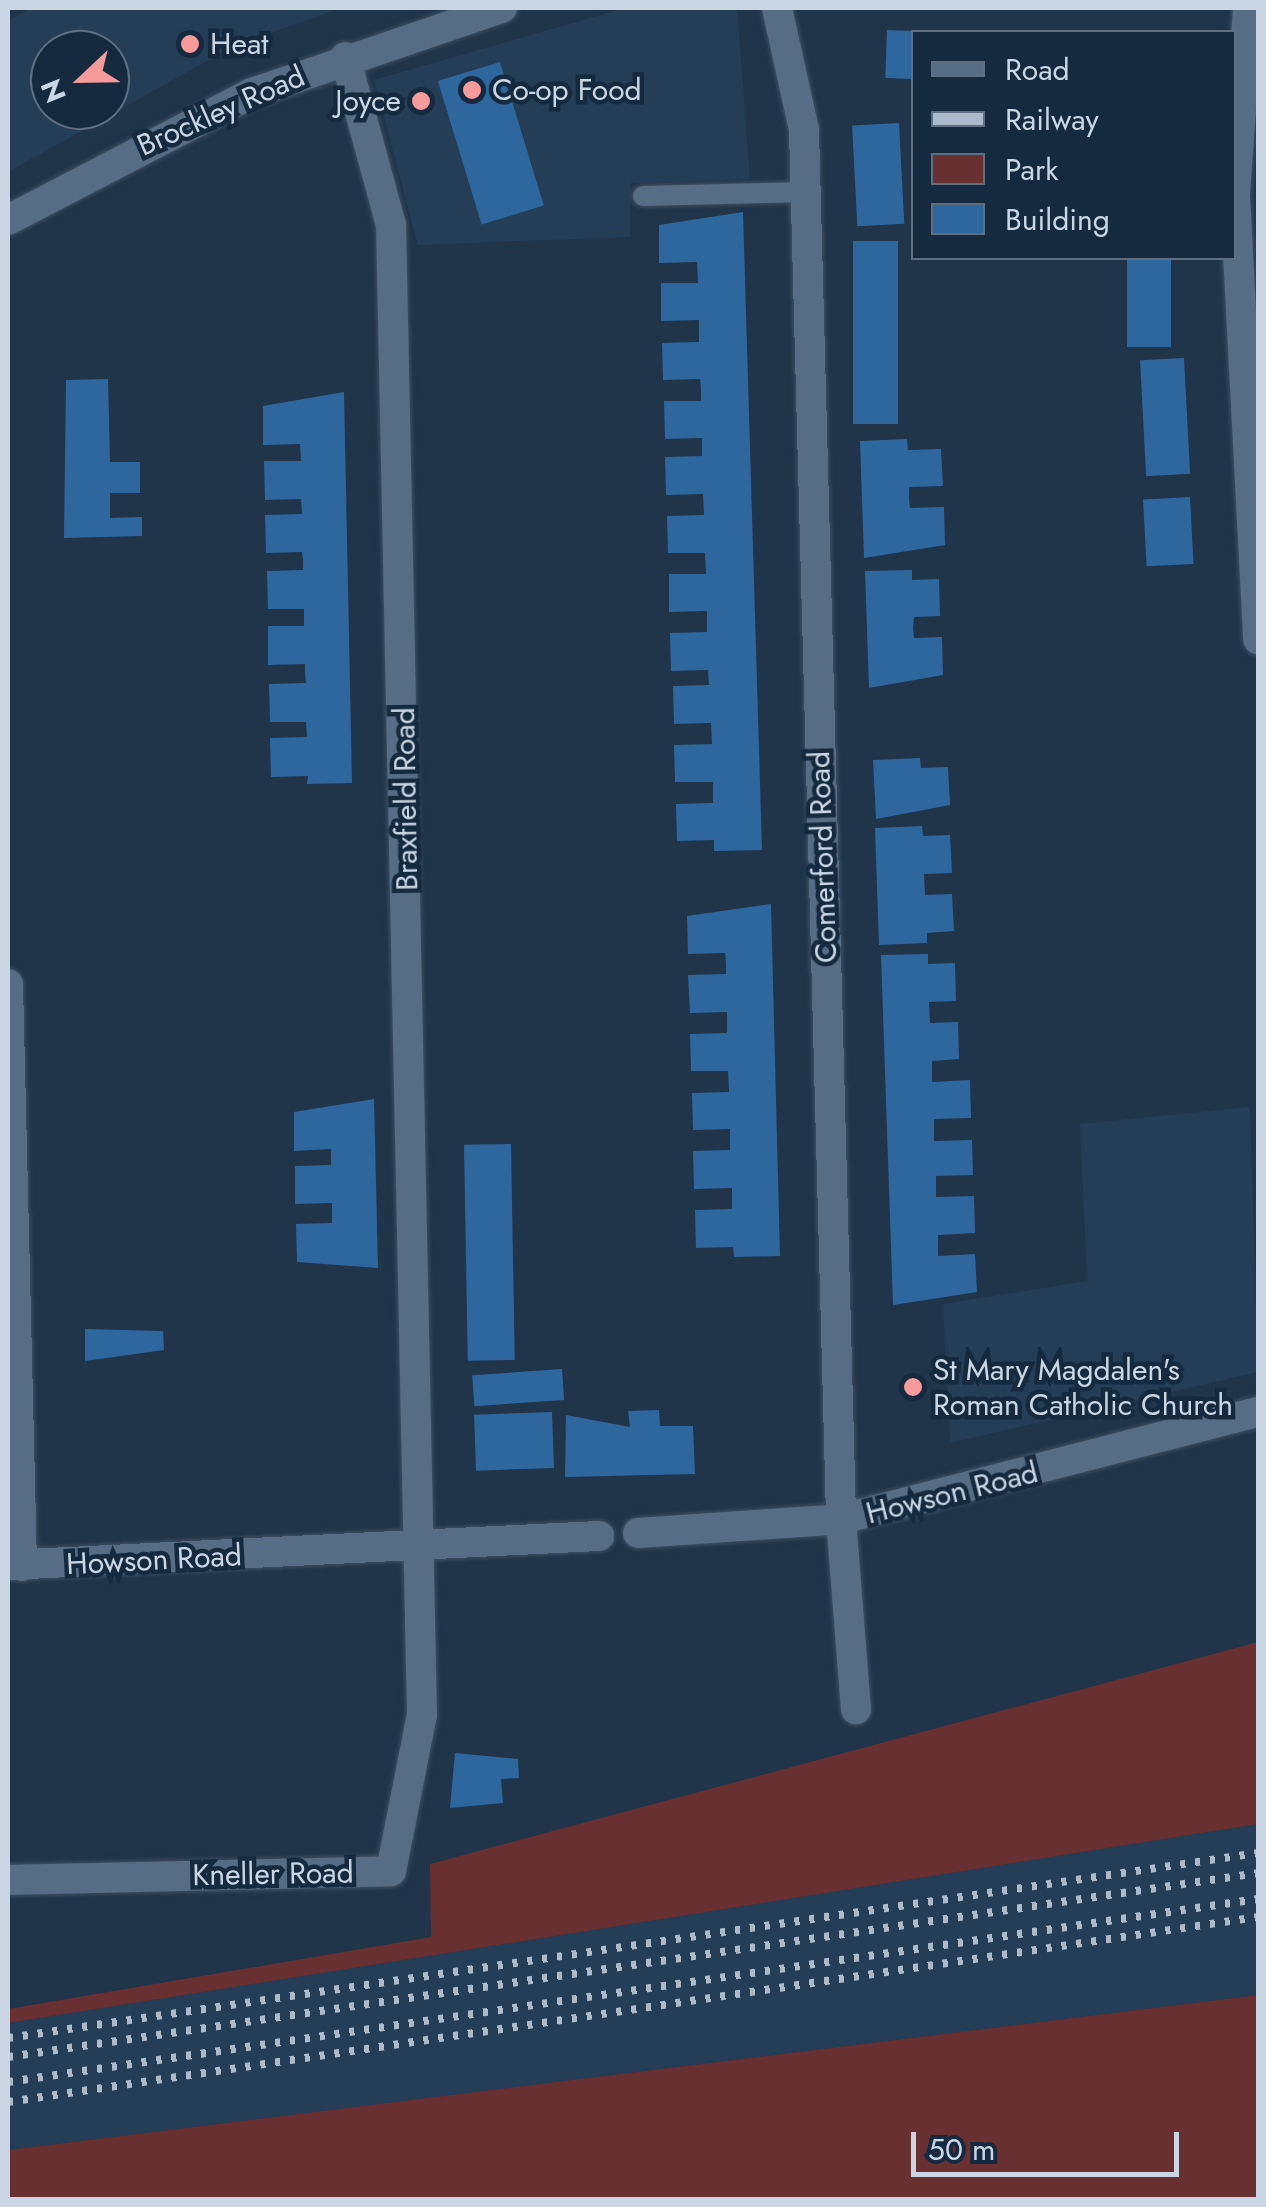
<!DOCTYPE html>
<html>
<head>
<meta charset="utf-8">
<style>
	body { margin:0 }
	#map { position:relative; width:1266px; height:2207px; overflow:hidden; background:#20344a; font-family:Jost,sans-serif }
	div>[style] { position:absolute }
	.built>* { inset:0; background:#243e58 }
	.green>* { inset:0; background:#693031 }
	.building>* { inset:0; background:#2e679e; transform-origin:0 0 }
	.roads { filter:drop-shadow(0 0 2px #3e4f62) drop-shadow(0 0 2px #3e4f62) }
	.lane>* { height:20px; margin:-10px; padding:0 10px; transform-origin:10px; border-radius:10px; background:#576d85 }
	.street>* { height:30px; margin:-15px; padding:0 15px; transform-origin:15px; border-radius:15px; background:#576d85 }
	.secondary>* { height:30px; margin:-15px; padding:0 15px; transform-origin:15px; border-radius:15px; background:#576d85 }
	.rail>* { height:8px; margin-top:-4px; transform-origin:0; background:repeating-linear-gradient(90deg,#acbac9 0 5px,transparent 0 15px) }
	.dots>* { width:28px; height:28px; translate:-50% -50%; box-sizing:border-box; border:5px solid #162a3f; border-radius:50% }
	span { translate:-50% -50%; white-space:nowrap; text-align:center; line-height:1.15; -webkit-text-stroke:9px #162a3f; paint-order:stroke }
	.poi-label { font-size:30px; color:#cad6e4 }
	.left { translate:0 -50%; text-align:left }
	.right { translate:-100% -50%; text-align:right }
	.street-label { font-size:30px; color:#cad6e4 }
	.frame { position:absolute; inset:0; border:10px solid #cad6e4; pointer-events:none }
	.legend { position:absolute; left:911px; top:30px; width:325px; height:230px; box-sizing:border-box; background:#162a3f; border:2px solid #5e6f81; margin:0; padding:12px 18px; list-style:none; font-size:30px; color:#cad6e4 }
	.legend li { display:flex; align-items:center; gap:20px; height:50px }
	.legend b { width:50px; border:2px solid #5e6f81 }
	.north { position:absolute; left:30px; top:30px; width:100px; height:100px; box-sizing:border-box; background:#162a3f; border:2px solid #5e6f81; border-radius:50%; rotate:248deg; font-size:28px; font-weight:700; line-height:40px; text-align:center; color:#cad6e4 }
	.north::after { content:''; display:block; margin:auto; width:35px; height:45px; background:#f59b99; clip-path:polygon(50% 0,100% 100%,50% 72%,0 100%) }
	.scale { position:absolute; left:911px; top:2132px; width:268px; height:45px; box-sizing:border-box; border:5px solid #cad6e4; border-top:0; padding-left:12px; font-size:30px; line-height:35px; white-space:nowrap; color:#cad6e4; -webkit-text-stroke:8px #162a3f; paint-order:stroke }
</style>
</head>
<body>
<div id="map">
	<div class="built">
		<i style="clip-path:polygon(evenodd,31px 8px,341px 8px,234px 46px,8px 172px,8px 21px,31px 8px,50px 50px,110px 50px,110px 110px,50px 110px,50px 50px)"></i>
		<i style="clip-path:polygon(625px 8px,737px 8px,750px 179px,631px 183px,630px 237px,418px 245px,374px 80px)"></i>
		<i style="clip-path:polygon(1250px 1107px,1258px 1372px,950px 1443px,943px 1304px,1087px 1281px,1080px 1124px)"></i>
		<i style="clip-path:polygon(1258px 1824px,1258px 1995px,8px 2150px,8px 2023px)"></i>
	</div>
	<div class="green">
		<i style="clip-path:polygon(1258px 1642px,1258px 1824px,8px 2023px,8px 2009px,431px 1937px,430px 1864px)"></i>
		<i style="clip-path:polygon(1258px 1995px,1258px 2199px,8px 2199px,8px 2150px)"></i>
	</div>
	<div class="building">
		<i style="left:887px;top:30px;width:27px;height:48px;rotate:2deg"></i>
		<i style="left:500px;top:62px;width:150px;height:65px;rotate:73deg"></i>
		<i style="left:899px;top:123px;width:101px;height:47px;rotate:87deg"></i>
		<i style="clip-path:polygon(743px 212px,762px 850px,714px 851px,714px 840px,677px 841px,676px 804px,713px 803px,713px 782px,675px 782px,674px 745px,712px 744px,711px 723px,674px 724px,673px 686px,709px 685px,708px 670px,671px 671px,670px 633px,707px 632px,707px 611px,669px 612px,669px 574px,706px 574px,705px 553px,668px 553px,667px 516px,704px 515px,703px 494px,666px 495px,665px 457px,702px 456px,702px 438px,665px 439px,664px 401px,701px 401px,701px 389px,700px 379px,663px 380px,662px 343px,699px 342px,699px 320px,661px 321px,661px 283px,698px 283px,697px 262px,659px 263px,659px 225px)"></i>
		<i style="left:853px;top:241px;width:45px;height:183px"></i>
		<i style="left:1127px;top:258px;width:44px;height:89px"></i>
		<i style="left:1184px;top:358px;width:116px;height:44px;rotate:87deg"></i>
		<i style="clip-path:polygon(108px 379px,110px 462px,140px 462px,140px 493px,110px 493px,110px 518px,142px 517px,142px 536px,64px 538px,66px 380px)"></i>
		<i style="clip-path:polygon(344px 392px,352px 783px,307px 784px,308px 776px,271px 777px,270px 738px,307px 737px,306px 722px,270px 722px,269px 684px,306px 683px,305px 672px,305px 664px,268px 665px,268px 626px,304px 626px,304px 609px,268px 609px,267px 571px,303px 570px,303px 560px,302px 552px,266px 553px,265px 515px,302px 514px,301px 499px,265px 500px,264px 461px,301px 461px,300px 444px,263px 445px,263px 406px)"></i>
		<i style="clip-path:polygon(907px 439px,908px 450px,941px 449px,943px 486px,909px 487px,909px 498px,910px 508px,944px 507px,945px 545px,864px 558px,860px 441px)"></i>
		<i style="left:1190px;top:497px;width:67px;height:47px;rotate:87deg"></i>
		<i style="clip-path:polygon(912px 570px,912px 580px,939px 579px,940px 616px,914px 617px,913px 628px,914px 638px,942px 637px,943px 675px,869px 688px,865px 571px)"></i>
		<i style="clip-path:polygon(920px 758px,921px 768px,948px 767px,950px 805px,876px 819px,873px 760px)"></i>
		<i style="clip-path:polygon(922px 826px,923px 836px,950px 835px,952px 873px,924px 874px,925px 895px,952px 894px,954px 931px,927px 933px,927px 943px,879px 945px,875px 828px)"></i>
		<i style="clip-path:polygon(771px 904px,780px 1256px,734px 1257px,733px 1247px,696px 1248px,695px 1210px,732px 1209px,732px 1188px,694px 1189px,693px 1151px,730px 1150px,730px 1129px,693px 1130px,692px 1093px,729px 1092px,728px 1071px,691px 1071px,690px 1034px,727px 1033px,727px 1012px,690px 1013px,688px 975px,726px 974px,726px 963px,725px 953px,688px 954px,687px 916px)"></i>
		<i style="clip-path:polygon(928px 954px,928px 964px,955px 963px,956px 1001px,929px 1002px,930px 1023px,958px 1022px,959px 1059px,932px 1061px,932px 1082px,970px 1080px,971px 1118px,934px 1119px,934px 1141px,972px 1140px,973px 1175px,936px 1176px,936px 1197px,974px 1196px,975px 1233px,938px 1235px,938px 1256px,975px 1254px,977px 1292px,893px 1305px,881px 955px)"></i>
		<i style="clip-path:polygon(374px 1099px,378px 1268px,297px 1262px,296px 1224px,332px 1223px,332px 1203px,295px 1204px,295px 1166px,331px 1165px,331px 1149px,294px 1151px,294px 1112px)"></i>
		<i style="left:511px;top:1144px;width:216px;height:47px;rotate:89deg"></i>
		<i style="clip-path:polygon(85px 1329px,163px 1331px,164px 1350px,85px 1361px)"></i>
		<i style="left:562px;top:1369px;width:31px;height:90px;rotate:86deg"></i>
		<i style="clip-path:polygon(659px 1410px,660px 1426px,693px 1426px,695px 1474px,565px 1477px,566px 1415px,630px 1427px,628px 1411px)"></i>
		<i style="left:552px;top:1412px;width:56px;height:78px;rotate:88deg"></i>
		<i style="clip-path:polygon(455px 1753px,518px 1759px,519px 1778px,501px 1779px,503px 1803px,450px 1808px)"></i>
	</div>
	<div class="roads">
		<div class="lane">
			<i style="left:643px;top:196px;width:163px;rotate:-1.4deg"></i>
		</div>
		<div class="street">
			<i style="left:777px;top:8px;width:125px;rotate:77.5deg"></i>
			<i style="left:804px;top:130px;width:1389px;rotate:88.47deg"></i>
			<i style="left:841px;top:1519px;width:191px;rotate:85.5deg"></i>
			<i style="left:1248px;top:8px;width:188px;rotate:94deg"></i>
			<i style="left:1235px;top:196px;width:444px;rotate:87deg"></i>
			<i style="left:8px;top:984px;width:582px;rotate:88.62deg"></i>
			<i style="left:638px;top:1533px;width:203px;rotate:-3.9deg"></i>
			<i style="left:841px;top:1519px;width:431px;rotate:-14.4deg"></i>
			<i style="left:8px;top:1565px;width:592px;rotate:-2.81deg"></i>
			<i style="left:8px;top:1880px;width:383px;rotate:-1.3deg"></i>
			<i style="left:391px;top:1871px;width:159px;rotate:-78.8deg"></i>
			<i style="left:422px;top:1715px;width:1490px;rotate:-91.19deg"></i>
			<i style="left:391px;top:225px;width:174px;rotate:-105.3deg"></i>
		</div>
		<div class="secondary">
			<i style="left:8px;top:220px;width:275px;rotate:-27.5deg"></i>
			<i style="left:252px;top:93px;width:264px;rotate:-18.8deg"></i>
		</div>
	</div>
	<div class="rail">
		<i style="left:8px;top:2038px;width:1264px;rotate:-8.42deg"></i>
		<i style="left:8px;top:2057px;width:1263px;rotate:-8.37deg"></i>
		<i style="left:8px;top:2082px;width:1263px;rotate:-8.33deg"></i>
		<i style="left:8px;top:2102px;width:1264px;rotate:-8.42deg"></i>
	</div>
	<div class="dots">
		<i style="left:190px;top:44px;background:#f59b99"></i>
		<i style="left:472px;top:90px;background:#f59b99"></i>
		<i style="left:421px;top:101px;background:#f59b99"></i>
		<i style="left:913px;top:1387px;background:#f59b99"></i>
	</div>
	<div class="poi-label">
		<span class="left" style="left:210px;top:44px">Heat</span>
		<span class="left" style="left:492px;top:90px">Co-op Food</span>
		<span class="right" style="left:401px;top:101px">Joyce</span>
		<span class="left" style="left:933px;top:1387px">St Mary Magdalen's<br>Roman Catholic Church</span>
	</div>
	<div class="street-label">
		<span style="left:221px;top:111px;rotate:-24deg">Brockley Road</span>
		<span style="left:406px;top:799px;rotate:-91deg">Braxfield Road</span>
		<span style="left:823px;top:857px;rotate:-92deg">Comerford Road</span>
		<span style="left:952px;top:1493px;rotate:-14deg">Howson Road</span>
		<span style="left:154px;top:1560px;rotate:-3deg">Howson Road</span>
		<span style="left:273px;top:1874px;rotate:-1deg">Kneller Road</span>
	</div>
	<div class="frame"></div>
	<ul class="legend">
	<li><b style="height:12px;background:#576d85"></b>Road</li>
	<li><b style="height:12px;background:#acbac9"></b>Railway</li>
	<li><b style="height:28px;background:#693031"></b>Park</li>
	<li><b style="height:28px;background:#2e679e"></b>Building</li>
	</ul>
	<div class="north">N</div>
	<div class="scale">50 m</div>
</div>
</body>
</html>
